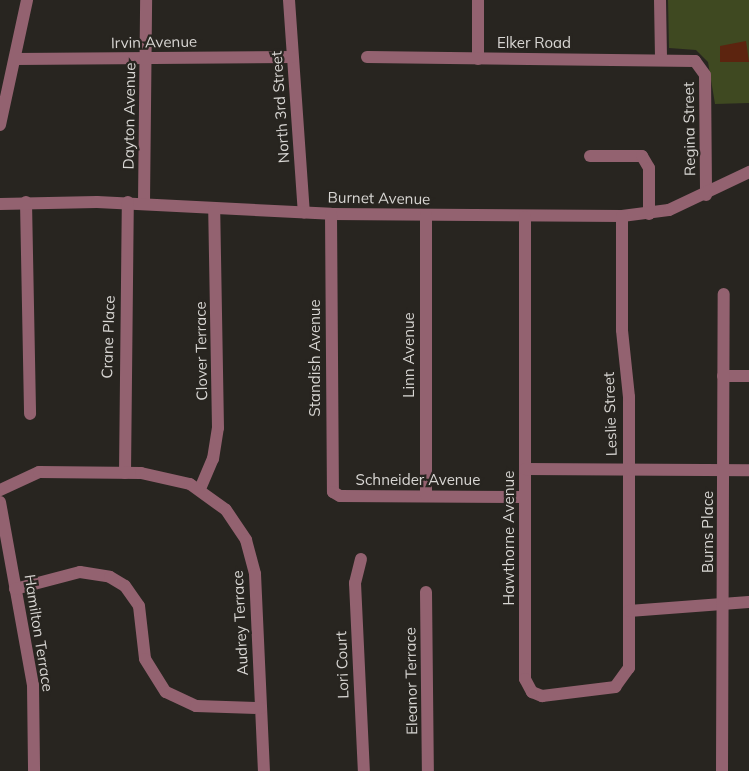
<!DOCTYPE html>
<html>
<head>
<meta charset="utf-8">
<style>
	body { margin:0 }
	#map { position:relative; width:749px; height:771px; overflow:hidden; background:#282520; font-family:Mulish,sans-serif }
	div>[style] { position:absolute }
	.green>* { inset:0; background:#3f4921 }
	.building>* { inset:0; background:#5c240f }
	.minor>* { height:12px; margin:-6px; padding:0 6px; transform-origin:6px; border-radius:6px; background:#936270 }
	span { translate:-50% -50%; white-space:nowrap; text-align:center; line-height:1.15; -webkit-text-stroke:4.5px #282520; paint-order:stroke }
	.street-label { font-size:15px; color:#d8d6d3 }
</style>
</head>
<body>
<div id="map">
	<div class="green">
		<i style="clip-path:polygon(668px 0,749px 0,749px 103px,715px 104px,708px 62px,696px 50px,669px 48px)"></i>
	</div>
	<div class="building">
		<i style="clip-path:polygon(746px 41px,749px 62px,720px 62px,720px 46px)"></i>
	</div>
	<div class="minor">
		<i style="left:289px;top:0;width:213px;rotate:86deg"></i>
		<i style="left:478px;top:0;width:59px;rotate:90deg"></i>
		<i style="left:660px;top:0;width:58px;rotate:89deg"></i>
		<i style="left:367px;top:57px;width:328px;rotate:0.7deg"></i>
		<i style="left:695px;top:61px;width:17px;rotate:54deg"></i>
		<i style="left:705px;top:75px;width:120px;rotate:89.5deg"></i>
		<i style="left:15px;top:59px;width:277px;rotate:-0.4deg"></i>
		<i style="left:0;top:125px;width:128px;rotate:-77.8deg"></i>
		<i style="left:590px;top:156px;width:52px"></i>
		<i style="left:642px;top:156px;width:14px;rotate:60deg"></i>
		<i style="left:649px;top:168px;width:46px;rotate:90deg"></i>
		<i style="left:26px;top:202px;width:212px;rotate:88.9deg"></i>
		<i style="left:144px;top:203px;width:203px;rotate:-89.4deg"></i>
		<i style="left:0;top:204px;width:97px;rotate:-1.2deg"></i>
		<i style="left:97px;top:202px;width:234px;rotate:2.9deg"></i>
		<i style="left:331px;top:214px;width:291px;rotate:0.4deg"></i>
		<i style="left:622px;top:216px;width:47px;rotate:-7.3deg"></i>
		<i style="left:669px;top:210px;width:89px;rotate:-25.4deg"></i>
		<i style="left:331px;top:214px;width:278px;rotate:89.6deg"></i>
		<i style="left:333px;top:492px;width:8px;rotate:30deg"></i>
		<i style="left:340px;top:496px;width:185px;rotate:0.3deg"></i>
		<i style="left:525px;top:217px;width:462px;rotate:90deg"></i>
		<i style="left:525px;top:679px;width:15px;rotate:62deg"></i>
		<i style="left:532px;top:692px;width:11px;rotate:22deg"></i>
		<i style="left:542px;top:696px;width:74px;rotate:-7deg"></i>
		<i style="left:615px;top:687px;width:24px;rotate:-54deg"></i>
		<i style="left:629px;top:668px;width:271px;rotate:-90deg"></i>
		<i style="left:629px;top:397px;width:67px;rotate:-96deg"></i>
		<i style="left:622px;top:330px;width:114px;rotate:-90deg"></i>
		<i style="left:723px;top:376px;width:26px"></i>
		<i style="left:525px;top:469px;width:224px;rotate:0.3deg"></i>
		<i style="left:125px;top:473px;width:271px;rotate:-89.4deg"></i>
		<i style="left:200px;top:489px;width:33px;rotate:-67deg"></i>
		<i style="left:213px;top:459px;width:31px;rotate:-81deg"></i>
		<i style="left:218px;top:428px;width:219px;rotate:-91deg"></i>
		<i style="left:0;top:490px;width:43px;rotate:-24.8deg"></i>
		<i style="left:39px;top:472px;width:102px;rotate:0.6deg"></i>
		<i style="left:141px;top:473px;width:50px;rotate:12.7deg"></i>
		<i style="left:190px;top:484px;width:44px;rotate:35.8deg"></i>
		<i style="left:226px;top:510px;width:36px;rotate:56deg"></i>
		<i style="left:246px;top:540px;width:35px;rotate:75deg"></i>
		<i style="left:255px;top:574px;width:197px;rotate:87.4deg"></i>
		<i style="left:426px;top:495px;width:280px;rotate:-90deg"></i>
		<i style="left:0;top:502px;width:186px;rotate:79.8deg"></i>
		<i style="left:33px;top:685px;width:86px;rotate:89.3deg"></i>
		<i style="left:361px;top:559px;width:25px;rotate:104deg"></i>
		<i style="left:355px;top:583px;width:188px;rotate:87.3deg"></i>
		<i style="left:15px;top:589px;width:67px;rotate:-14.7deg"></i>
		<i style="left:80px;top:572px;width:30px;rotate:9deg"></i>
		<i style="left:110px;top:577px;width:17px;rotate:31deg"></i>
		<i style="left:125px;top:586px;width:24px;rotate:55deg"></i>
		<i style="left:139px;top:606px;width:53px;rotate:83.5deg"></i>
		<i style="left:145px;top:659px;width:39px;rotate:58deg"></i>
		<i style="left:166px;top:692px;width:33px;rotate:25deg"></i>
		<i style="left:196px;top:706px;width:65px;rotate:1.8deg"></i>
		<i style="left:426px;top:592px;width:179px;rotate:89.4deg"></i>
		<i style="left:629px;top:611px;width:120px;rotate:-4.3deg"></i>
		<i style="left:722px;top:771px;width:477px;rotate:-89.8deg"></i>
	</div>
	<div class="street-label">
		<span style="left:154px;top:42px;rotate:-1deg">Irvin Avenue</span>
		<span style="left:534px;top:43px">Elker Road</span>
		<span style="left:280px;top:107px;rotate:-94deg">North 3rd Street</span>
		<span style="left:129px;top:116px;rotate:-89deg">Dayton Avenue</span>
		<span style="left:689px;top:129px;rotate:-91deg">Regina Street</span>
		<span style="left:379px;top:198px;rotate:1deg">Burnet Avenue</span>
		<span style="left:108px;top:337px;rotate:-88deg">Crane Place</span>
		<span style="left:201px;top:351px;rotate:-91deg">Clover Terrace</span>
		<span style="left:409px;top:355px;rotate:-90deg">Linn Avenue</span>
		<span style="left:315px;top:358px;rotate:-90deg">Standish Avenue</span>
		<span style="left:610px;top:414px;rotate:-92deg">Leslie Street</span>
		<span style="left:418px;top:480px">Schneider Avenue</span>
		<span style="left:708px;top:532px;rotate:-90deg">Burns Place</span>
		<span style="left:509px;top:538px;rotate:-90deg">Hawthorne Avenue</span>
		<span style="left:240px;top:623px;rotate:-93deg">Audrey Terrace</span>
		<span style="left:39px;top:633px;rotate:81deg">Hamilton Terrace</span>
		<span style="left:342px;top:665px;rotate:-92deg">Lori Court</span>
		<span style="left:411px;top:681px;rotate:-91deg">Eleanor Terrace</span>
	</div>
</div>
</body>
</html>
